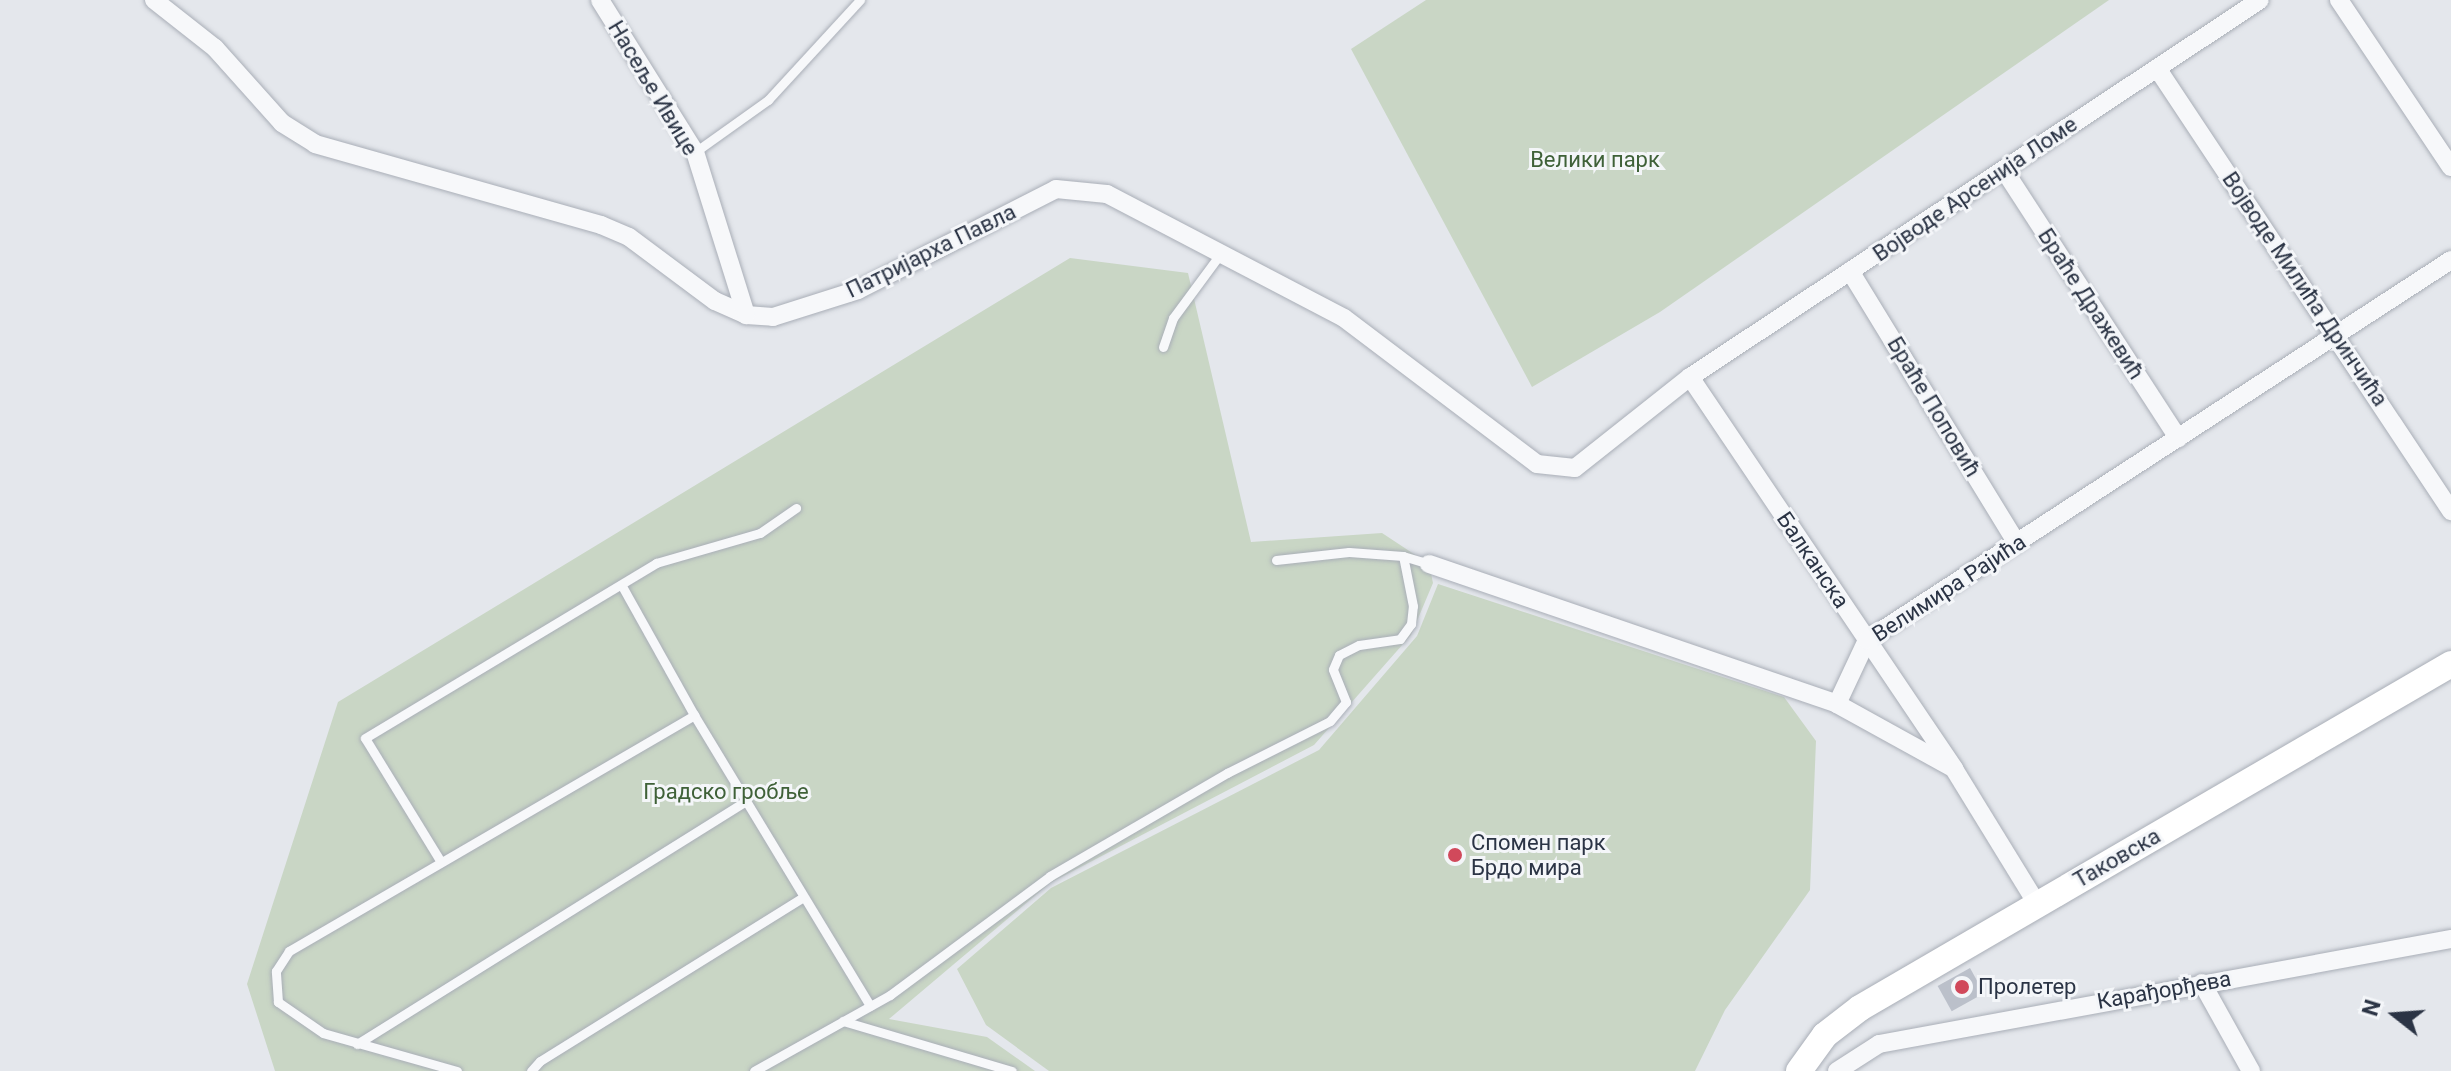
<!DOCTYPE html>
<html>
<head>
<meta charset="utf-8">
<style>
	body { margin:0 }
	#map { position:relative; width:2451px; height:1071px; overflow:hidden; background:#e4e7ec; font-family:Roboto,sans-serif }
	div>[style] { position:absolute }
	.green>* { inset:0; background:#c9d6c5 }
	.building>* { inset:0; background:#bbc0ca; transform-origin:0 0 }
	.roads { filter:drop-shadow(0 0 2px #a9aeb7) drop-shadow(0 0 2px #a9aeb7) }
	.lane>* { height:9px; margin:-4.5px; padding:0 4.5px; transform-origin:4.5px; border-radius:4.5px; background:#f7f8fa }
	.street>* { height:18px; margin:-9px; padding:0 9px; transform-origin:9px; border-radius:9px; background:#f7f8fa }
	.secondary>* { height:26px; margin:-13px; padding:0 13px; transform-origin:13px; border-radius:13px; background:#fff }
	.dots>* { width:22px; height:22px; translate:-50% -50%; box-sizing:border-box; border:4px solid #f4f6f9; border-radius:50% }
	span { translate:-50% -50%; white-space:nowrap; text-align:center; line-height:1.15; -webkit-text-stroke:6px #f4f6f9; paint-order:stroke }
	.street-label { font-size:22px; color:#2b3445 }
	.park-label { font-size:22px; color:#3f6138 }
	.poi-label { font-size:22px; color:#2b3445 }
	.left { translate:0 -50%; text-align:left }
	.north { position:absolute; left:2355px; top:975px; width:80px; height:80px; -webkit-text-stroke:6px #f4f6f9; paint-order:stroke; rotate:287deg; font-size:22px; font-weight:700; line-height:32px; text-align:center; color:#2b3445 }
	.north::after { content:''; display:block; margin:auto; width:28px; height:36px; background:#2b3445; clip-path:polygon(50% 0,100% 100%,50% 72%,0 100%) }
</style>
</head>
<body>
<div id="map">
	<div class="green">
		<i style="clip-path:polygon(1426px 0,2109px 0,1660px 312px,1532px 387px,1351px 49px)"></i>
		<i style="clip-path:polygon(1070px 258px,1188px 273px,1251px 542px,1382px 533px,1429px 564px,1433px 583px,1411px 635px,1314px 745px,1050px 883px,889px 1019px,987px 1037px,1035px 1071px,275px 1071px,247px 984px,338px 702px)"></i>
		<i style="clip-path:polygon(1438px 584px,1784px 697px,1816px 741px,1810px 890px,1725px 1010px,1695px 1071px,1049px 1071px,986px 1025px,957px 969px,1051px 888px,1319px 750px,1417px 636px)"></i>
	</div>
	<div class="building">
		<i style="left:1970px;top:968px;width:29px;height:37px;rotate:61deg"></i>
	</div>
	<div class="roads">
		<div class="lane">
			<i style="left:695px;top:152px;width:90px;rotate:-35.5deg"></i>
			<i style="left:768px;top:100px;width:136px;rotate:-47.4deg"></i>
			<i style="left:1163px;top:347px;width:31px;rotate:-71deg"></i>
			<i style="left:1173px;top:318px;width:81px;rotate:-53.6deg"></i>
			<i style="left:1276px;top:560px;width:73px;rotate:-6.3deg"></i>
			<i style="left:1349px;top:552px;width:54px;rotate:4.2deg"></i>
			<i style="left:622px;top:586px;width:148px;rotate:60.8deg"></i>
			<i style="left:694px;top:715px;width:340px;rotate:58.8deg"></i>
			<i style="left:441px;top:862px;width:145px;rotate:-121.5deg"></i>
			<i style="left:365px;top:738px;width:340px;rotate:-31deg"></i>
			<i style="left:656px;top:563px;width:108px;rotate:-16.1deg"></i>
			<i style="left:760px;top:533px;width:44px;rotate:-34.8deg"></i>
			<i style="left:843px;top:1021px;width:176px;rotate:16.5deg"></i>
			<i style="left:357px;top:1044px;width:459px;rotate:-32deg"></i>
			<i style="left:457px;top:1071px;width:139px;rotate:-164.2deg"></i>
			<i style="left:323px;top:1033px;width:55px;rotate:-145.4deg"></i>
			<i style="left:278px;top:1002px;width:31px;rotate:-94deg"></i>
			<i style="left:276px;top:971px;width:24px;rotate:-57deg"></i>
			<i style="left:289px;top:951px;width:469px;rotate:-30.2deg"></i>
			<i style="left:531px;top:1071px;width:13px;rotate:-48deg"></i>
			<i style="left:540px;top:1061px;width:310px;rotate:-31.9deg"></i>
			<i style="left:754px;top:1071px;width:156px;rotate:-29.2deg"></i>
			<i style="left:890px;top:995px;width:199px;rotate:-36.6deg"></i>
			<i style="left:1050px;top:876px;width:205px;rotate:-30.2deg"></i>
			<i style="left:1227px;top:773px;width:115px;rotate:-26.8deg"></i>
			<i style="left:1330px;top:721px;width:25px;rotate:-50deg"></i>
			<i style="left:1346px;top:702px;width:35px;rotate:-112deg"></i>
			<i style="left:1333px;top:669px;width:15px;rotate:-67deg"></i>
			<i style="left:1339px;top:655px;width:22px;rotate:-27deg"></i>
			<i style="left:1359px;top:645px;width:41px;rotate:-8.3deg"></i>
			<i style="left:1400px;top:639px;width:19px;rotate:-54deg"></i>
			<i style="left:1411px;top:624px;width:18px;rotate:-84deg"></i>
			<i style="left:1413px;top:606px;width:51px;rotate:-101.3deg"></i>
			<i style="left:1403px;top:556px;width:27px;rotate:17deg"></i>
		</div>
		<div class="street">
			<i style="left:154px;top:0;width:78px;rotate:38.2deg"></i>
			<i style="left:215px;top:48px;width:101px;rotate:48.2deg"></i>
			<i style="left:282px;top:123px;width:39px;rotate:32deg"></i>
			<i style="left:315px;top:144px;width:297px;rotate:15.8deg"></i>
			<i style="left:601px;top:225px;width:30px;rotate:23deg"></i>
			<i style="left:629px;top:237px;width:107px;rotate:36.7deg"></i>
			<i style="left:715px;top:301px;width:34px;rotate:24deg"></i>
			<i style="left:746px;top:315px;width:27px;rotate:4deg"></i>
			<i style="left:773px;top:317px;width:89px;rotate:-17.6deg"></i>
			<i style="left:858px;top:290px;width:222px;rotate:-27deg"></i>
			<i style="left:1056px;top:189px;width:51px;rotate:5.6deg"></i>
			<i style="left:1107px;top:194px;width:267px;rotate:27.6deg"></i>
			<i style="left:1344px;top:318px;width:242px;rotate:37.1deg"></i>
			<i style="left:1537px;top:464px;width:38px;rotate:6deg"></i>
			<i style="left:1575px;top:468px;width:147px;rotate:-38.4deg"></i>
			<i style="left:1690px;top:377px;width:683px;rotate:-33.48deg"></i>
			<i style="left:600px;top:0;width:179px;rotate:58deg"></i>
			<i style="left:695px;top:152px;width:171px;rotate:72.6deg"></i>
			<i style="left:2339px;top:0;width:201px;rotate:56.2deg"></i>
			<i style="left:2157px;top:68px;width:532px;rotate:56.43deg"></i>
			<i style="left:2004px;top:170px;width:320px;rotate:57deg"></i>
			<i style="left:1850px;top:271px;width:319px;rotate:58.5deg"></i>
			<i style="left:1690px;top:377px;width:473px;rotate:56deg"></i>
			<i style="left:1954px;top:769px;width:158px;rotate:58.4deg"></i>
			<i style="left:1429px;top:564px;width:431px;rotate:18.9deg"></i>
			<i style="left:1837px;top:704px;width:130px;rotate:28.9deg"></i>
			<i style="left:1837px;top:704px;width:71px;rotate:-64.9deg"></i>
			<i style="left:1867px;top:640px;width:697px;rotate:-33.05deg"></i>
			<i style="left:2202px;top:983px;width:101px;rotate:60.9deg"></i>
			<i style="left:1837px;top:1071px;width:50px;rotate:-32.7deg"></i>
			<i style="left:1879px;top:1044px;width:582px;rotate:-10.4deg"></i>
		</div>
		<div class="secondary">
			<i style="left:1799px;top:1071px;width:44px;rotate:-54.2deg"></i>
			<i style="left:1825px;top:1035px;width:44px;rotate:-37.6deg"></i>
			<i style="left:1860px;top:1008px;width:684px;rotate:-30.2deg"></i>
		</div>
	</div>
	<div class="dots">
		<i style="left:1455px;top:855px;background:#d1495b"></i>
		<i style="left:1962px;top:987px;background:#d1495b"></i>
	</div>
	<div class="street-label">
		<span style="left:653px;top:88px;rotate:59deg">Насеље Ивице</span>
		<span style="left:1975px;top:189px;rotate:-34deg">Војводе Арсенија Ломе</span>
		<span style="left:931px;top:251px;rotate:-26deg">Патријарха Павла</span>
		<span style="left:2305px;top:289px;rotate:56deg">Војводе Милића Дринчића</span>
		<span style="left:2091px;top:304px;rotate:57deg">Браће Дражевић</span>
		<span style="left:1934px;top:407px;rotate:59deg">Браће Поповић</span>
		<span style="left:1813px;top:560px;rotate:56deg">Балканска</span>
		<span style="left:1949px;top:588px;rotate:-33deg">Велимира Рајића</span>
		<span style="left:2117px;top:858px;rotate:-30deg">Таковска</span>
		<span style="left:2164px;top:990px;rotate:-10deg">Карађорђева</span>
	</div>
	<div class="park-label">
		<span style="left:1595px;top:160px">Велики парк</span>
		<span style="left:726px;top:792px">Градско гробље</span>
	</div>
	<div class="poi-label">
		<span class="left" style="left:1471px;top:855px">Спомен парк<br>Брдо мира</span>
		<span class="left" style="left:1978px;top:987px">Пролетер</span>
	</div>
	<div class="north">N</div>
</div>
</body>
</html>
